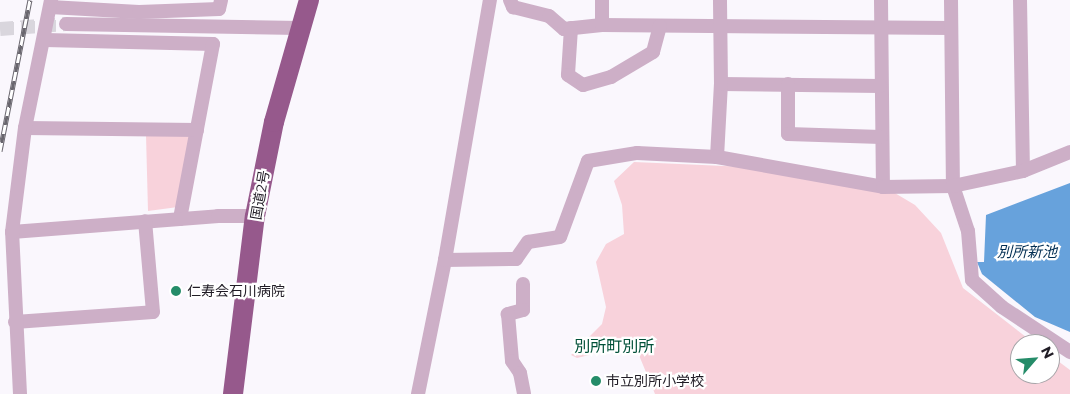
<!DOCTYPE html>
<html>
<head>
<meta charset="utf-8">
<style>
	body { margin:0 }
	#map { position:relative; width:1070px; height:394px; overflow:hidden; background:#faf7fd; font-family:Montserrat,"Noto Sans JP",sans-serif }
	div>[style] { position:absolute }
	.green>* { inset:0; background:#f8d2db }
	.water>* { inset:0; background:#67a2dc }
	.minor-tunnel>* { height:14px; margin-top:-7px; transform-origin:0; background:repeating-linear-gradient(90deg,#d9d6dd 0 14px,transparent 0 21px) }
	.minor>* { height:14px; margin:-7px; padding:0 7px; transform-origin:7px; border-radius:7px; background:#cdafc7 }
	.highway>* { height:20px; margin:-10px; padding:0 10px; transform-origin:10px; border-radius:10px; background:#96598c }
	.rail>* { height:5px; margin-top:-2.5px; transform-origin:0; background:repeating-linear-gradient(90deg,#fff 0 9px,#69666e 0 18px); box-sizing:border-box; border-block:1px solid #69666e }
	.dots>* { width:14px; height:14px; translate:-50% -50%; box-sizing:border-box; border:2px solid #fff; border-radius:50% }
	span { translate:-50% -50%; white-space:nowrap; text-align:center; line-height:1.15; -webkit-text-stroke:4.5px #fff; paint-order:stroke }
	.street-label { font-size:14px; color:#201c25 }
	.poi-label { font-size:14px; color:#201c25 }
	.left { translate:0 -50%; text-align:left }
	.water-label { font-size:15px; color:#002d52; font-style:italic }
	.quarter-label { font-size:16px; color:#005038 }
	.north { position:absolute; left:1010px; top:334px; width:50px; height:50px; box-sizing:border-box; background:#fff; border:1px solid #a6a4a8; border-radius:50%; rotate:63deg; font-size:14px; font-weight:700; line-height:20px; text-align:center; color:#201c25 }
	.north::after { content:''; display:block; margin:auto; width:18px; height:22px; background:#258c69; clip-path:polygon(50% 0,100% 100%,50% 72%,0 100%) }
</style>
</head>
<body>
<div id="map">
	<div class="green">
		<i style="clip-path:polygon(186px 134px,191px 139px,178px 207px,148px 211px,146px 135px)"></i>
		<i style="clip-path:polygon(634px 162px,793px 169px,878px 183px,915px 205px,941px 233px,963px 288px,1035px 344px,1020px 344px,1020px 374px,1050px 374px,1050px 355px,1070px 370px,1070px 394px,655px 394px,636px 348px,626px 346px,577px 358px,571px 355px,602px 324px,606px 307px,596px 262px,606px 244px,624px 234px,622px 205px,614px 181px)"></i>
	</div>
	<div class="water">
		<i style="clip-path:polygon(1070px 183px,1070px 332px,1035px 317px,982px 274px,977px 262px,984px 262px,986px 215px)"></i>
	</div>
	<div class="minor-tunnel">
		<i style="left:0;top:29px;width:66px;rotate:-4.3deg"></i>
	</div>
	<div class="minor">
		<i style="left:510px;top:0;width:8px;rotate:67deg"></i>
		<i style="left:513px;top:7px;width:37px;rotate:14deg"></i>
		<i style="left:549px;top:16px;width:20px;rotate:41deg"></i>
		<i style="left:564px;top:29px;width:38px;rotate:-6deg"></i>
		<i style="left:602px;top:25px;width:349px;rotate:0.5deg"></i>
		<i style="left:881px;top:0;width:187px;rotate:89.4deg"></i>
		<i style="left:951px;top:0;width:186px;rotate:89.4deg"></i>
		<i style="left:953px;top:186px;width:47px;rotate:71.6deg"></i>
		<i style="left:968px;top:231px;width:49px;rotate:85.3deg"></i>
		<i style="left:972px;top:280px;width:40px;rotate:42deg"></i>
		<i style="left:1002px;top:307px;width:82px;rotate:33.5deg"></i>
		<i style="left:1020px;top:0;width:171px;rotate:89deg"></i>
		<i style="left:50px;top:7px;width:89px;rotate:3.2deg"></i>
		<i style="left:139px;top:12px;width:80px;rotate:-2.1deg"></i>
		<i style="left:219px;top:9px;width:9px;rotate:-77deg"></i>
		<i style="left:66px;top:24px;width:233px;rotate:1deg"></i>
		<i style="left:602px;top:25px;width:25px;rotate:-90deg"></i>
		<i style="left:571px;top:28px;width:47px;rotate:93.7deg"></i>
		<i style="left:568px;top:75px;width:18px;rotate:34deg"></i>
		<i style="left:583px;top:85px;width:29px;rotate:-16deg"></i>
		<i style="left:611px;top:77px;width:49px;rotate:-30.8deg"></i>
		<i style="left:653px;top:52px;width:27px;rotate:-75deg"></i>
		<i style="left:45px;top:40px;width:168px;rotate:1.4deg"></i>
		<i style="left:213px;top:44px;width:178px;rotate:100.7deg"></i>
		<i style="left:721px;top:84px;width:159px;rotate:0.7deg"></i>
		<i style="left:788px;top:84px;width:50px;rotate:90deg"></i>
		<i style="left:788px;top:134px;width:93px;rotate:1.8deg"></i>
		<i style="left:25px;top:128px;width:172px;rotate:0.7deg"></i>
		<i style="left:717px;top:157px;width:73px;rotate:-86.9deg"></i>
		<i style="left:721px;top:84px;width:84px;rotate:-90.7deg"></i>
		<i style="left:12px;top:232px;width:207px;rotate:-4.4deg"></i>
		<i style="left:218px;top:216px;width:37px"></i>
		<i style="left:445px;top:260px;width:71px;rotate:-0.8deg"></i>
		<i style="left:516px;top:259px;width:21px;rotate:-55deg"></i>
		<i style="left:528px;top:242px;width:32px;rotate:-9deg"></i>
		<i style="left:560px;top:237px;width:81px;rotate:-69.8deg"></i>
		<i style="left:588px;top:161px;width:50px;rotate:-9.3deg"></i>
		<i style="left:637px;top:153px;width:80px;rotate:2.9deg"></i>
		<i style="left:717px;top:157px;width:169px;rotate:10.2deg"></i>
		<i style="left:883px;top:187px;width:70px;rotate:-0.8deg"></i>
		<i style="left:953px;top:186px;width:72px;rotate:-12.1deg"></i>
		<i style="left:1023px;top:171px;width:51px;rotate:-22deg"></i>
		<i style="left:523px;top:284px;width:26px;rotate:90deg"></i>
		<i style="left:523px;top:310px;width:16px;rotate:165deg"></i>
		<i style="left:508px;top:314px;width:47px;rotate:85.1deg"></i>
		<i style="left:512px;top:361px;width:14px;rotate:56deg"></i>
		<i style="left:520px;top:373px;width:21px;rotate:79deg"></i>
		<i style="left:15px;top:322px;width:138px;rotate:-4.1deg"></i>
		<i style="left:153px;top:312px;width:91px;rotate:-95deg"></i>
		<i style="left:20px;top:394px;width:162px;rotate:-92.8deg"></i>
		<i style="left:12px;top:232px;width:105px;rotate:-82.9deg"></i>
		<i style="left:25px;top:128px;width:131px;rotate:-78.5deg"></i>
		<i style="left:418px;top:394px;width:137px;rotate:-78.6deg"></i>
		<i style="left:445px;top:260px;width:264px;rotate:-80.2deg"></i>
	</div>
	<div class="highway">
		<i style="left:233px;top:394px;width:179px;rotate:-83deg"></i>
		<i style="left:255px;top:216px;width:96px;rotate:-78.6deg"></i>
		<i style="left:274px;top:122px;width:127px;rotate:-74deg"></i>
	</div>
	<div class="rail">
		<i style="left:0;top:151px;width:154px;rotate:-78.8deg"></i>
	</div>
	<div class="dots">
		<i style="left:176px;top:291px;background:#258c69"></i>
		<i style="left:596px;top:381px;background:#258c69"></i>
	</div>
	<div class="street-label">
		<span style="left:260px;top:195px;rotate:-80deg">国道2号</span>
	</div>
	<div class="poi-label">
		<span class="left" style="left:187px;top:291px">仁寿会石川病院</span>
		<span class="left" style="left:606px;top:381px">市立別所小学校</span>
	</div>
	<div class="water-label">
		<span style="left:1027px;top:252px">別所新池</span>
	</div>
	<div class="quarter-label">
		<span style="left:614px;top:347px">別所町別所</span>
	</div>
	<div class="north">N</div>
</div>
</body>
</html>
